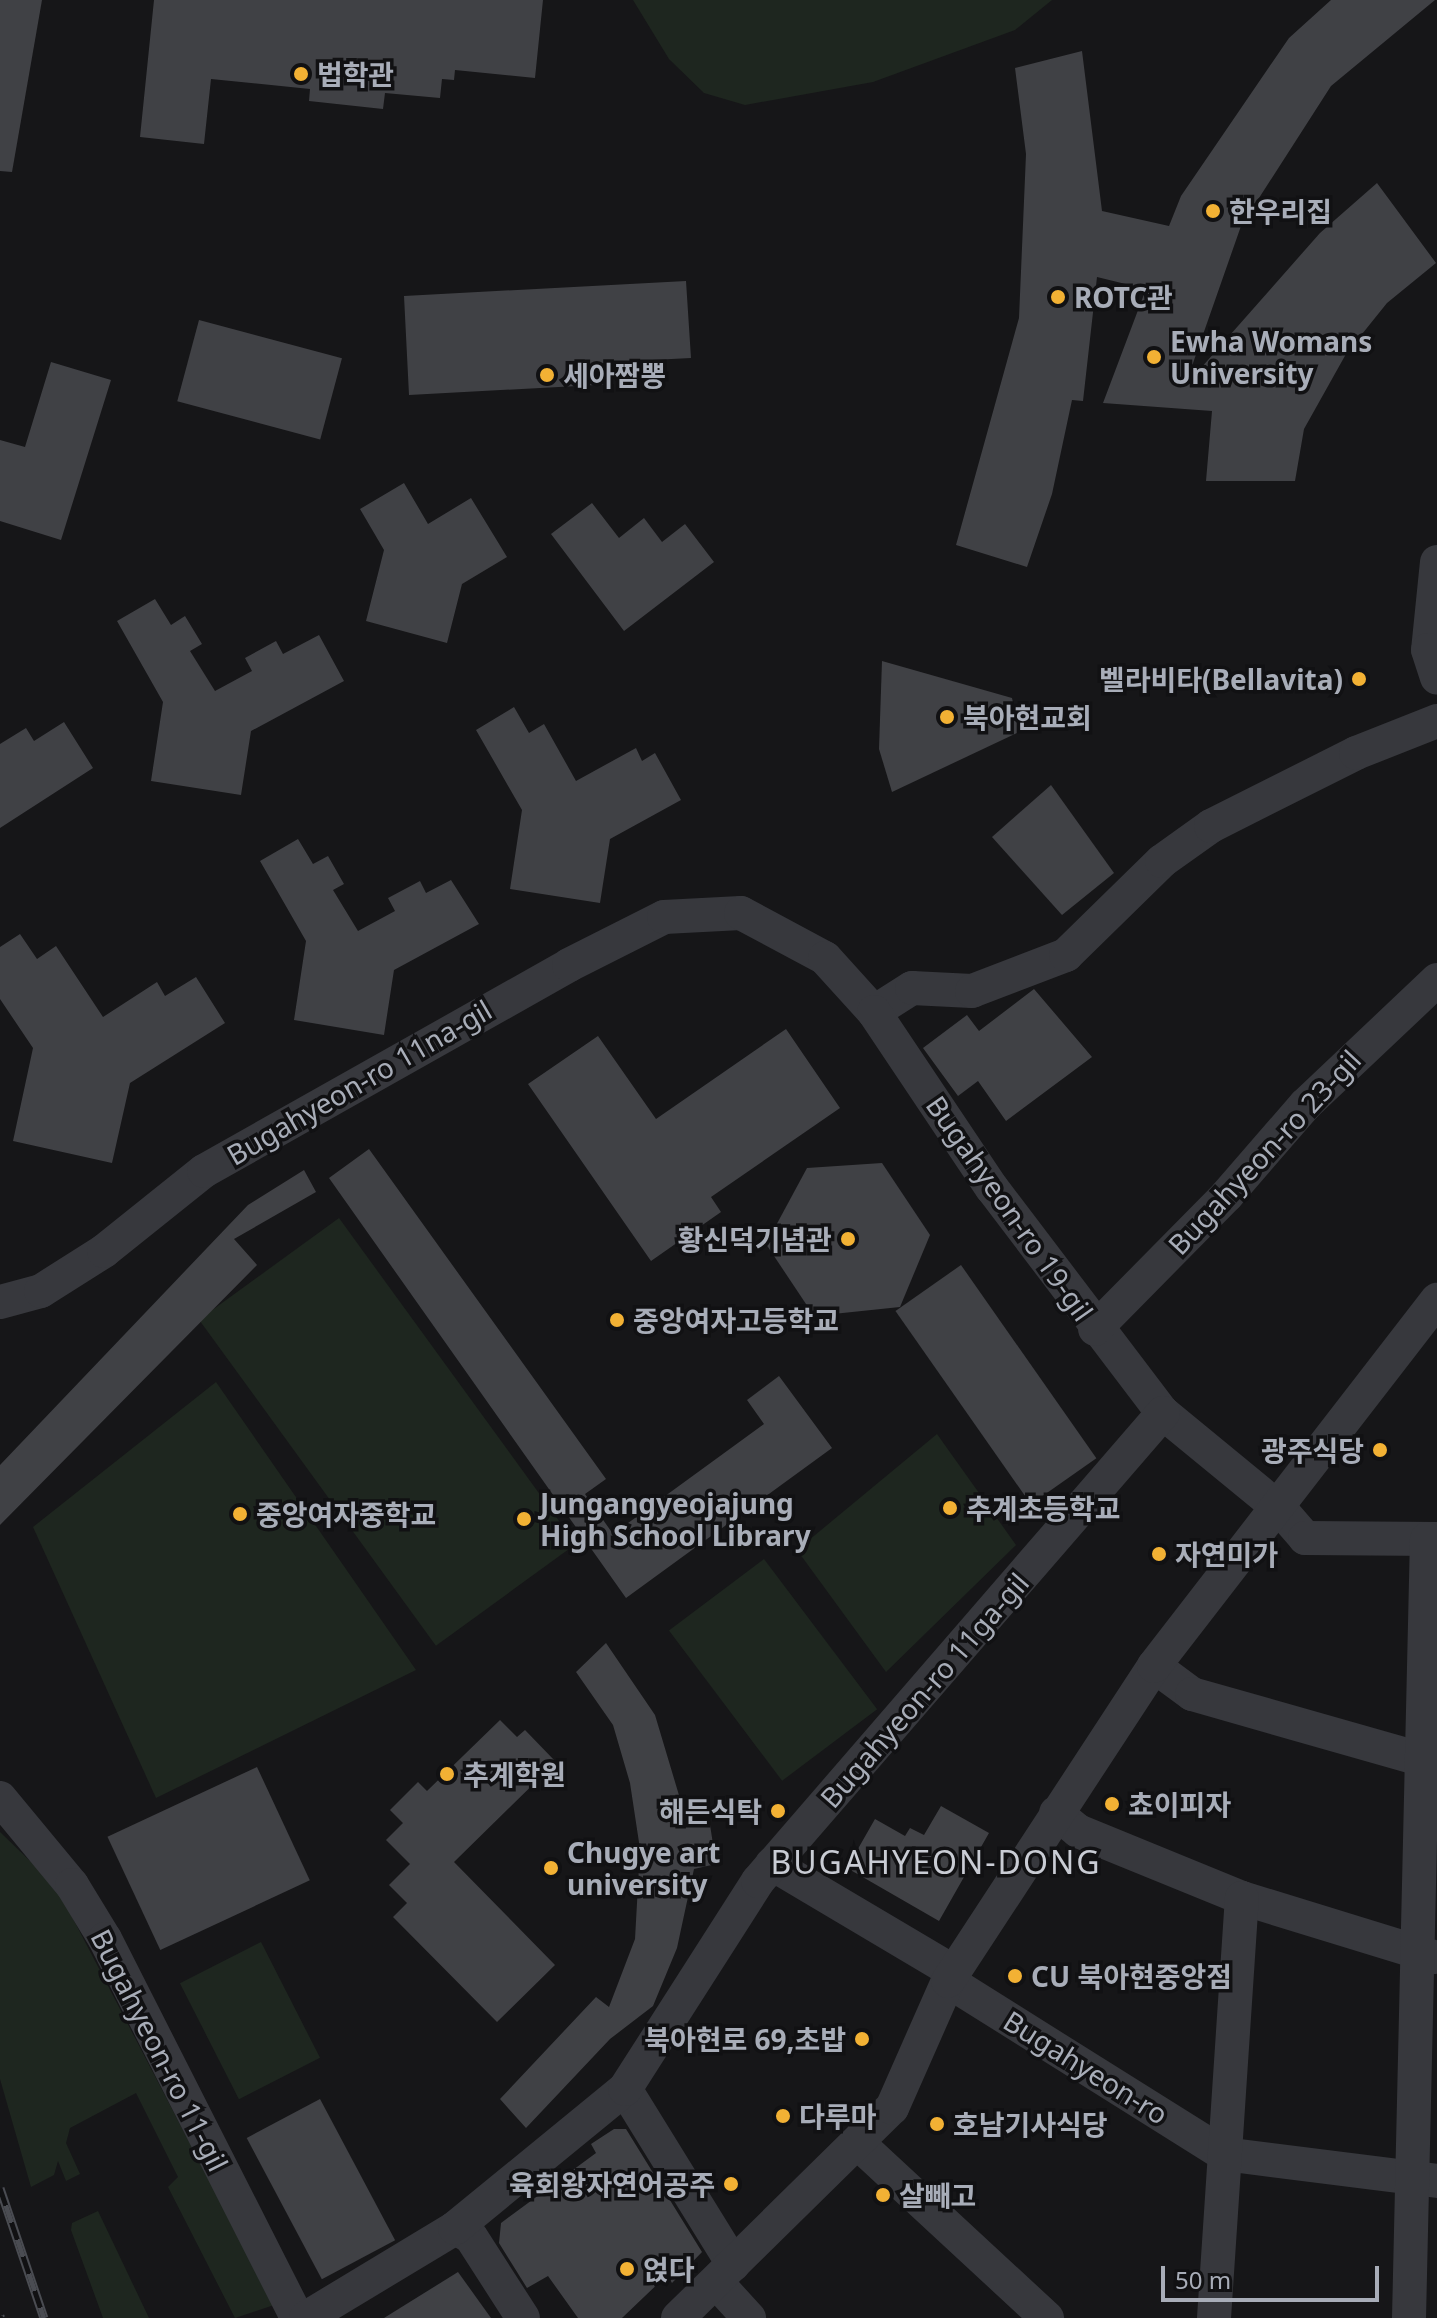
<!DOCTYPE html>
<html>
<head>
<meta charset="utf-8">
<style>
	body { margin:0 }
	#map { position:relative; width:1437px; height:2318px; overflow:hidden; background:#161618; font-family:"Noto Sans","Noto Sans KR",sans-serif }
	div>[style] { position:absolute }
	.green>* { inset:0; background:#1e261f; transform-origin:0 0 }
	.building>* { inset:0; background:#404145; transform-origin:0 0 }
	.minor>* { height:34px; margin:-17px; padding:0 17px; transform-origin:17px; border-radius:17px; background:#37383d }
	.rail>* { height:9px; margin-top:-4.5px; transform-origin:0; background:repeating-linear-gradient(90deg,#111113 0 18px,#4a4c52 0 36px); box-sizing:border-box; border-block:2px solid #4a4c52 }
	.dots>* { width:22px; height:22px; translate:-50% -50%; box-sizing:border-box; border:4px solid #111113; border-radius:50% }
	span { translate:-50% -50%; white-space:nowrap; text-align:center; line-height:1.15; -webkit-text-stroke:7px #111113; paint-order:stroke }
	.poi-label { font-size:28px; color:#a8adb8; font-weight:700 }
	.left { translate:0 -50%; text-align:left }
	.right { translate:-100% -50%; text-align:right }
	.street-label { font-size:28px; color:#a8adb8 }
	.quarter-label { font-size:32px; color:#c9ccd4; letter-spacing:2px }
	.scale { position:absolute; left:1161px; top:2266px; width:218px; height:36px; box-sizing:border-box; border:4px solid #a8adb8; border-top:0; padding-left:10px; font-size:24px; line-height:28px; white-space:nowrap; color:#a8adb8; -webkit-text-stroke:6px #111113; paint-order:stroke }
</style>
</head>
<body>
<div id="map">
	<div class="green">
		<i style="clip-path:polygon(633px 0,1052px 0,1015px 30px,873px 82px,745px 105px,704px 93px,669px 59px)"></i>
		<i style="left:339px;top:1218px;width:403px;height:173px;rotate:54deg"></i>
		<i style="clip-path:polygon(216px 1382px,416px 1670px,156px 1798px,33px 1527px)"></i>
		<i style="clip-path:polygon(937px 1434px,1016px 1545px,886px 1672px,797px 1550px)"></i>
		<i style="left:764px;top:1559px;width:188px;height:119px;rotate:53deg"></i>
		<i style="clip-path:polygon(0 1832px,56px 1886px,274px 2305px,235px 2318px,168px 2187px,178px 2177px,136px 2093px,70px 2128px,66px 2143px,80px 2174px,66px 2181px,58px 2161px,54px 2175px,31px 2187px,0 2079px)"></i>
		<i style="left:261px;top:1942px;width:130px;height:91px;rotate:63deg"></i>
		<i style="clip-path:polygon(98px 2211px,149px 2318px,103px 2318px,71px 2230px,72px 2223px)"></i>
	</div>
	<div class="building">
		<i style="clip-path:polygon(0 0,42px 0,12px 172px,0 171px)"></i>
		<i style="clip-path:polygon(154px 0,543px 0,535px 78px,455px 70px,454px 80px,442px 79px,440px 98px,385px 93px,383px 109px,309px 101px,310px 89px,211px 79px,204px 144px,140px 137px)"></i>
		<i style="clip-path:polygon(1331px 0,1435px 0,1331px 86px,1241px 226px,1185px 386px,1320px 233px,1377px 183px,1436px 263px,1387px 303px,1346px 354px,1304px 429px,1295px 481px,1206px 481px,1212px 411px,1103px 403px,1146px 289px,1097px 277px,1083px 401px,1072px 400px,1052px 494px,1027px 567px,956px 545px,1019px 318px,1026px 154px,1015px 68px,1082px 51px,1102px 211px,1169px 226px,1181px 196px,1289px 38px)"></i>
		<i style="clip-path:polygon(686px 281px,691px 358px,613px 362px,614px 384px,409px 395px,404px 296px)"></i>
		<i style="left:199px;top:320px;width:148px;height:84px;rotate:15deg"></i>
		<i style="clip-path:polygon(51px 362px,111px 380px,61px 540px,0 521px,0 440px,25px 447px)"></i>
		<i style="clip-path:polygon(404px 483px,428px 524px,471px 498px,507px 557px,462px 584px,447px 643px,366px 621px,384px 550px,360px 509px)"></i>
		<i style="clip-path:polygon(592px 503px,619px 538px,644px 518px,662px 542px,685px 524px,714px 562px,624px 631px,551px 534px)"></i>
		<i style="clip-path:polygon(155px 599px,171px 625px,185px 616px,202px 644px,190px 651px,215px 691px,252px 671px,245px 658px,276px 641px,283px 654px,319px 635px,344px 681px,251px 731px,241px 795px,151px 781px,163px 702px,117px 621px)"></i>
		<i style="clip-path:polygon(882px 661px,1012px 698px,1019px 732px,892px 792px,879px 749px)"></i>
		<i style="clip-path:polygon(514px 707px,529px 733px,544px 724px,576px 781px,636px 748px,642px 761px,655px 753px,681px 800px,610px 839px,600px 903px,510px 889px,522px 810px,476px 730px)"></i>
		<i style="clip-path:polygon(64px 722px,93px 768px,0 828px,0 744px,26px 728px,34px 741px)"></i>
		<i style="clip-path:polygon(1051px 785px,1114px 873px,1062px 915px,992px 837px)"></i>
		<i style="clip-path:polygon(298px 839px,313px 864px,328px 856px,344px 884px,333px 890px,358px 931px,395px 911px,388px 898px,420px 881px,426px 893px,451px 880px,479px 924px,394px 970px,384px 1035px,294px 1020px,306px 941px,260px 861px)"></i>
		<i style="clip-path:polygon(20px 934px,37px 959px,56px 946px,103px 1017px,157px 982px,165px 996px,196px 977px,225px 1023px,130px 1083px,112px 1163px,13px 1141px,33px 1048px,0 999px,0 947px)"></i>
		<i style="clip-path:polygon(1034px 989px,1092px 1057px,1006px 1121px,978px 1081px,958px 1096px,923px 1048px,967px 1015px,979px 1031px)"></i>
		<i style="clip-path:polygon(786px 1029px,840px 1108px,711px 1197px,721px 1212px,651px 1261px,528px 1084px,598px 1036px,656px 1119px)"></i>
		<i style="clip-path:polygon(369px 1149px,606px 1479px,585px 1494px,613px 1534px,764px 1424px,747px 1400px,779px 1376px,832px 1448px,626px 1598px,329px 1178px)"></i>
		<i style="clip-path:polygon(882px 1163px,930px 1235px,900px 1307px,814px 1316px,766px 1244px,807px 1168px)"></i>
		<i style="clip-path:polygon(304px 1170px,316px 1192px,234px 1239px,257px 1265px,0 1525px,0 1465px,248px 1205px)"></i>
		<i style="left:961px;top:1265px;width:236px;height:80px;rotate:55deg"></i>
		<i style="clip-path:polygon(606px 1643px,655px 1715px,687px 1822px,709px 1818px,716px 1864px,694px 1869px,677px 1948px,653px 2006px,610px 2039px,526px 2128px,500px 2099px,596px 1997px,609px 2007px,635px 1939px,640px 1849px,630px 1783px,613px 1725px,576px 1672px)"></i>
		<i style="clip-path:polygon(500px 1720px,517px 1737px,525px 1730px,556px 1762px,454px 1862px,555px 1965px,497px 2022px,393px 1917px,407px 1903px,389px 1885px,410px 1864px,386px 1840px,403px 1823px,390px 1810px,418px 1782px,427px 1791px)"></i>
		<i style="left:257px;top:1767px;width:125px;height:165px;rotate:65deg"></i>
		<i style="clip-path:polygon(941px 1806px,989px 1833px,939px 1921px,847px 1868px,875px 1819px,905px 1836px,910px 1828px,924px 1835px)"></i>
		<i style="left:320px;top:2099px;width:160px;height:83px;rotate:62deg"></i>
		<i style="clip-path:polygon(614px 2129px,626px 2129px,702px 2252px,672px 2283px,667px 2275px,622px 2318px,578px 2318px,548px 2276px,527px 2288px,499px 2243px,501px 2223px,596px 2153px,591px 2144px)"></i>
		<i style="clip-path:polygon(458px 2272px,491px 2318px,384px 2318px)"></i>
	</div>
	<div class="minor">
		<i style="left:1437px;top:562px;width:88px;rotate:95.8deg"></i>
		<i style="left:1428px;top:650px;width:29px;rotate:72deg"></i>
		<i style="left:874px;top:1012px;width:45px;rotate:-32.3deg"></i>
		<i style="left:912px;top:988px;width:60px;rotate:2.9deg"></i>
		<i style="left:972px;top:991px;width:101px;rotate:-21deg"></i>
		<i style="left:1066px;top:955px;width:134px;rotate:-44.4deg"></i>
		<i style="left:1162px;top:861px;width:60px;rotate:-35.5deg"></i>
		<i style="left:1211px;top:826px;width:162px;rotate:-26.7deg"></i>
		<i style="left:1356px;top:753px;width:87px;rotate:-21.6deg"></i>
		<i style="left:0;top:1302px;width:42px;rotate:-15deg"></i>
		<i style="left:41px;top:1291px;width:75px;rotate:-32.4deg"></i>
		<i style="left:104px;top:1251px;width:128px;rotate:-38.7deg"></i>
		<i style="left:204px;top:1171px;width:419px;rotate:-29.4deg"></i>
		<i style="left:569px;top:965px;width:106px;rotate:-26.8deg"></i>
		<i style="left:664px;top:917px;width:77px;rotate:-3deg"></i>
		<i style="left:741px;top:913px;width:95px;rotate:28.2deg"></i>
		<i style="left:825px;top:958px;width:73px;rotate:47.8deg"></i>
		<i style="left:874px;top:1012px;width:212px;rotate:56.2deg"></i>
		<i style="left:992px;top:1188px;width:283px;rotate:52.8deg"></i>
		<i style="left:1163px;top:1413px;width:151px;rotate:39.4deg"></i>
		<i style="left:1280px;top:1509px;width:38px;rotate:49deg"></i>
		<i style="left:1305px;top:1538px;width:132px;rotate:0.4deg"></i>
		<i style="left:1095px;top:1329px;width:188px;rotate:-45.4deg"></i>
		<i style="left:1227px;top:1195px;width:119px;rotate:-49.1deg"></i>
		<i style="left:1305px;top:1105px;width:182px;rotate:-43.4deg"></i>
		<i style="left:1154px;top:1666px;width:47px;rotate:36.4deg"></i>
		<i style="left:1192px;top:1694px;width:255px;rotate:15.9deg"></i>
		<i style="left:0;top:1798px;width:113px;rotate:50.4deg"></i>
		<i style="left:72px;top:1885px;width:63px;rotate:58.6deg"></i>
		<i style="left:105px;top:1939px;width:425px;rotate:63.1deg"></i>
		<i style="left:1056px;top:1813px;width:28px;rotate:39deg"></i>
		<i style="left:1078px;top:1831px;width:177px;rotate:22.2deg"></i>
		<i style="left:1242px;top:1898px;width:201px;rotate:17.1deg"></i>
		<i style="left:772px;top:1864px;width:212px;rotate:30.7deg"></i>
		<i style="left:948px;top:1981px;width:326px;rotate:32.1deg"></i>
		<i style="left:1224px;top:2154px;width:215px;rotate:7.2deg"></i>
		<i style="left:625px;top:2089px;width:206px;rotate:58.3deg"></i>
		<i style="left:860px;top:2145px;width:255px;rotate:42.8deg"></i>
		<i style="left:455px;top:2228px;width:18px;rotate:29deg"></i>
		<i style="left:471px;top:2237px;width:96px;rotate:57.3deg"></i>
		<i style="left:716px;top:2282px;width:49px;rotate:47.5deg"></i>
		<i style="left:306px;top:2318px;width:174px;rotate:-31.1deg"></i>
		<i style="left:455px;top:2228px;width:220px;rotate:-39.3deg"></i>
		<i style="left:625px;top:2089px;width:247px;rotate:-57.4deg"></i>
		<i style="left:758px;top:1881px;width:619px;rotate:-49.13deg"></i>
		<i style="left:678px;top:2318px;width:300px;rotate:-44.5deg"></i>
		<i style="left:892px;top:2108px;width:139px;rotate:-66.2deg"></i>
		<i style="left:948px;top:1981px;width:376px;rotate:-56.8deg"></i>
		<i style="left:1154px;top:1666px;width:463px;rotate:-52.3deg"></i>
		<i style="left:1214px;top:2318px;width:421px;rotate:-86.2deg"></i>
		<i style="left:1409px;top:2318px;width:779px;rotate:-88.68deg"></i>
	</div>
	<div class="rail">
		<i style="left:0;top:2188px;width:137px;rotate:71.3deg"></i>
		<i style="left:0;top:2316px;width:2px;rotate:63deg"></i>
	</div>
	<div class="dots">
		<i style="left:301px;top:74px;background:#f2b134"></i>
		<i style="left:1213px;top:211px;background:#f2b134"></i>
		<i style="left:1058px;top:297px;background:#f2b134"></i>
		<i style="left:1154px;top:357px;background:#f2b134"></i>
		<i style="left:547px;top:375px;background:#f2b134"></i>
		<i style="left:1359px;top:679px;background:#f2b134"></i>
		<i style="left:947px;top:717px;background:#f2b134"></i>
		<i style="left:848px;top:1239px;background:#f2b134"></i>
		<i style="left:617px;top:1320px;background:#f2b134"></i>
		<i style="left:1380px;top:1450px;background:#f2b134"></i>
		<i style="left:950px;top:1508px;background:#f2b134"></i>
		<i style="left:240px;top:1514px;background:#f2b134"></i>
		<i style="left:524px;top:1519px;background:#f2b134"></i>
		<i style="left:1159px;top:1554px;background:#f2b134"></i>
		<i style="left:447px;top:1774px;background:#f2b134"></i>
		<i style="left:1112px;top:1804px;background:#f2b134"></i>
		<i style="left:778px;top:1811px;background:#f2b134"></i>
		<i style="left:551px;top:1868px;background:#f2b134"></i>
		<i style="left:1015px;top:1976px;background:#f2b134"></i>
		<i style="left:862px;top:2039px;background:#f2b134"></i>
		<i style="left:783px;top:2116px;background:#f2b134"></i>
		<i style="left:937px;top:2124px;background:#f2b134"></i>
		<i style="left:731px;top:2184px;background:#f2b134"></i>
		<i style="left:883px;top:2195px;background:#f2b134"></i>
		<i style="left:627px;top:2269px;background:#f2b134"></i>
	</div>
	<div class="poi-label">
		<span class="left" style="left:317px;top:74px">법학관</span>
		<span class="left" style="left:1229px;top:211px">한우리집</span>
		<span class="left" style="left:1074px;top:297px">ROTC관</span>
		<span class="left" style="left:1170px;top:357px">Ewha Womans<br>University</span>
		<span class="left" style="left:563px;top:375px">세아짬뽕</span>
		<span class="right" style="left:1343px;top:679px">벨라비타(Bellavita)</span>
		<span class="left" style="left:963px;top:717px">북아현교회</span>
		<span class="right" style="left:832px;top:1239px">황신덕기념관</span>
		<span class="left" style="left:633px;top:1320px">중앙여자고등학교</span>
		<span class="right" style="left:1364px;top:1450px">광주식당</span>
		<span class="left" style="left:540px;top:1519px">Jungangyeojajung<br>High School Library</span>
		<span class="left" style="left:966px;top:1508px">추계초등학교</span>
		<span class="left" style="left:256px;top:1514px">중앙여자중학교</span>
		<span class="left" style="left:1175px;top:1554px">자연미가</span>
		<span class="left" style="left:463px;top:1774px">추계학원</span>
		<span class="left" style="left:1128px;top:1804px">쵸이피자</span>
		<span class="right" style="left:762px;top:1811px">해든식탁</span>
		<span class="left" style="left:567px;top:1868px">Chugye art<br>university</span>
		<span class="left" style="left:1031px;top:1976px">CU 북아현중앙점</span>
		<span class="right" style="left:846px;top:2039px">북아현로 69,초밥</span>
		<span class="left" style="left:799px;top:2116px">다루마</span>
		<span class="left" style="left:953px;top:2124px">호남기사식당</span>
		<span class="right" style="left:715px;top:2184px">육회왕자연어공주</span>
		<span class="left" style="left:899px;top:2195px">살빼고</span>
		<span class="left" style="left:643px;top:2269px">얹다</span>
	</div>
	<div class="street-label">
		<span style="left:359px;top:1082px;rotate:-30deg">Bugahyeon-ro 11na-gil</span>
		<span style="left:1264px;top:1152px;rotate:-47deg">Bugahyeon-ro 23-gil</span>
		<span style="left:1010px;top:1208px;rotate:55deg">Bugahyeon-ro 19-gil</span>
		<span style="left:924px;top:1690px;rotate:-49deg">Bugahyeon-ro 11ga-gil</span>
		<span style="left:160px;top:2050px;rotate:63deg">Bugahyeon-ro 11-gil</span>
		<span style="left:1086px;top:2067px;rotate:32deg">Bugahyeon-ro</span>
	</div>
	<div class="quarter-label">
		<span style="left:936px;top:1862px">BUGAHYEON-DONG</span>
	</div>
	<div class="scale">50 m</div>
</div>
</body>
</html>
